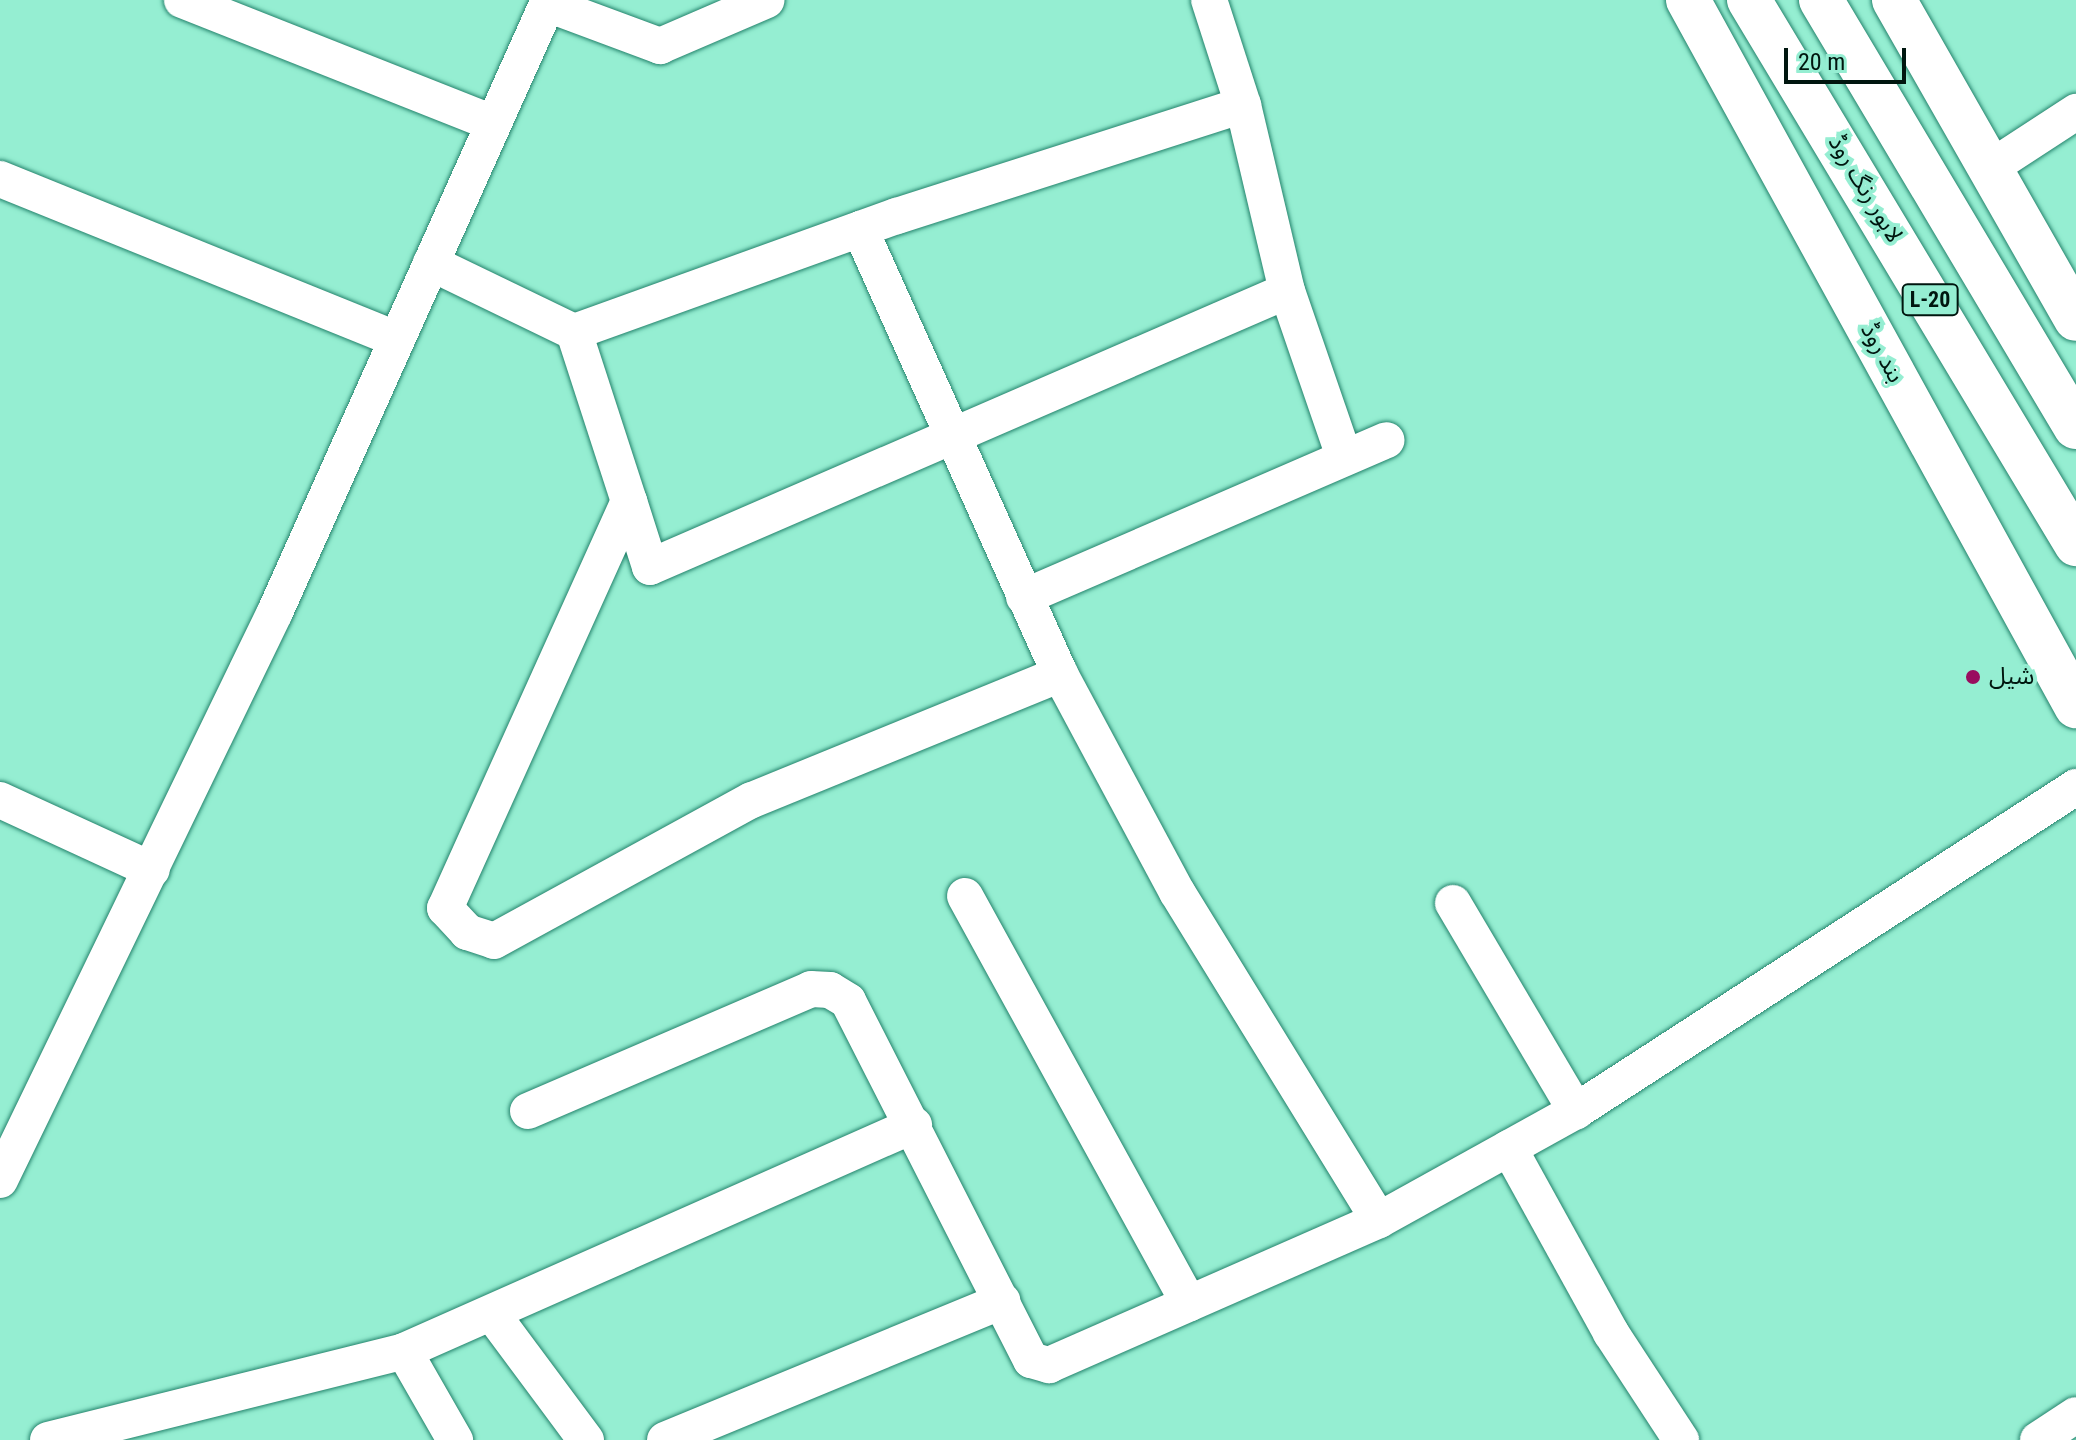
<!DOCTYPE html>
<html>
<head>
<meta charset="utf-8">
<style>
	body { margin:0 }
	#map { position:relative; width:2076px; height:1440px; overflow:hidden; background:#95eed2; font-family:"Roboto Condensed","Noto Sans Arabic",sans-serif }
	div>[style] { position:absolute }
	.roads { filter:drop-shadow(0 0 2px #24836c) drop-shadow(0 0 2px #24836c) }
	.minor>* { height:36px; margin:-18px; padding:0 18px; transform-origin:18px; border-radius:18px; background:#fff }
	.secondary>* { height:44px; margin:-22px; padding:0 22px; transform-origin:22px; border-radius:22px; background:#fff }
	.motorway>* { height:44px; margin:-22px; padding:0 22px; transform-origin:22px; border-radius:22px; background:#fff }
	.dots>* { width:22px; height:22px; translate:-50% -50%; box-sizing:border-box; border:4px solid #95eed2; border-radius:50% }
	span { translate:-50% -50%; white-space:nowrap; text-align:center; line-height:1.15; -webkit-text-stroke:8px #95eed2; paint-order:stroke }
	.shield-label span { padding:2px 6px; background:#95eed2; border:2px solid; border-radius:6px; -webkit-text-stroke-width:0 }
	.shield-label { font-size:22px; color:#00160f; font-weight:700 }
	.street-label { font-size:24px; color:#00160f }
	.poi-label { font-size:24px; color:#00160f }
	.left { translate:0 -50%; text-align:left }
	.scale { position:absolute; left:1784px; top:48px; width:122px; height:36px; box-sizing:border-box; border:4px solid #00160f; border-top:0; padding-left:10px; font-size:24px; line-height:28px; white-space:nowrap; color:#00160f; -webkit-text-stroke:6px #95eed2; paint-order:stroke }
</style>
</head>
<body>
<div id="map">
	<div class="roads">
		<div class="minor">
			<i style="left:182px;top:0;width:334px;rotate:21.6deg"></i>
			<i style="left:547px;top:4px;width:121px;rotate:20.4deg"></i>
			<i style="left:660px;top:46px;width:116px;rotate:-23.3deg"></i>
			<i style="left:1990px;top:168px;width:103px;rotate:-33.1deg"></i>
			<i style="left:0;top:179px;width:428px;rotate:22deg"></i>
			<i style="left:860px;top:229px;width:488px;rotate:65.8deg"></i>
			<i style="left:1060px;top:674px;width:247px;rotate:61.8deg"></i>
			<i style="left:1177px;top:892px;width:385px;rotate:58.4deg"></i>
			<i style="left:431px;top:263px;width:159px;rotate:25.8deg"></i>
			<i style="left:574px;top:332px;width:178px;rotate:72deg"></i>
			<i style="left:629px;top:501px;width:447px;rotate:114.3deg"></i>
			<i style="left:445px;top:908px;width:33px;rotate:47deg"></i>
			<i style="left:467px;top:932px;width:28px;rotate:18deg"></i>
			<i style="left:494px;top:941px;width:294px;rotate:-28.7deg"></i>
			<i style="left:752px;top:800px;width:333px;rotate:-22.2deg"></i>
			<i style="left:1287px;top:291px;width:176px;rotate:71deg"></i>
			<i style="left:574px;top:332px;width:343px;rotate:-19.8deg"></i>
			<i style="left:897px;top:216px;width:363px;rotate:-17.8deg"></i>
			<i style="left:1243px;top:105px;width:110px;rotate:-107.9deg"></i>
			<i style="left:629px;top:501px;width:69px;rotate:72.3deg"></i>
			<i style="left:650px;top:567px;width:694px;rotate:-23.43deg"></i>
			<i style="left:1287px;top:291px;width:191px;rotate:-103.3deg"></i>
			<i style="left:1024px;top:597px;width:395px;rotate:-23.4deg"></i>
			<i style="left:0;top:800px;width:167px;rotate:24.7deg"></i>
			<i style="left:965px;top:896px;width:465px;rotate:61.2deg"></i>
			<i style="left:1453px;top:903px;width:242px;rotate:59.4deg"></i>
			<i style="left:528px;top:1111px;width:308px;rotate:-23.3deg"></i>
			<i style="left:811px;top:989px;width:19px;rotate:3deg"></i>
			<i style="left:830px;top:990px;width:21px;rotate:31deg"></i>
			<i style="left:848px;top:1001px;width:403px;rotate:63deg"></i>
			<i style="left:1031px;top:1360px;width:19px;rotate:16deg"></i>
			<i style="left:1049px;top:1365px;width:360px;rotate:-23.7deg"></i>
			<i style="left:1379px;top:1220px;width:225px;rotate:-29deg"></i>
			<i style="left:1576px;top:1111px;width:596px;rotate:-32.94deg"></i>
			<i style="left:1509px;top:1148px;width:211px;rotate:61.1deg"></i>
			<i style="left:1611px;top:1333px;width:128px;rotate:56.8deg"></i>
			<i style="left:0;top:1180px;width:631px;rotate:-64.17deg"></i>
			<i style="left:275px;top:612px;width:671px;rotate:-65.88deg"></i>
			<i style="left:493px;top:1315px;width:156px;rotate:53.4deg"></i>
			<i style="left:404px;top:1351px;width:103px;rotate:60.2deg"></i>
			<i style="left:48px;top:1440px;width:367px;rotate:-14deg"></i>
			<i style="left:404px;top:1351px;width:558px;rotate:-23.9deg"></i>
			<i style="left:665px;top:1440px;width:365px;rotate:-22.4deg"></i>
			<i style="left:2038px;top:1440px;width:45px;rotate:-33.3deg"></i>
		</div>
		<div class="secondary">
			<i style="left:1688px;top:0;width:806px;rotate:61.21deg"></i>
			<i style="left:1894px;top:0;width:367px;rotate:60.3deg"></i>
		</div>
		<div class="motorway">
			<i style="left:1749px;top:0;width:635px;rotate:58.99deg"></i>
			<i style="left:1821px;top:0;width:497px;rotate:59.2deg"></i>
		</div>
	</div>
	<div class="dots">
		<i style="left:1973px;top:677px;background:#990d5f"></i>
	</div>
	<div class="shield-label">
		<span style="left:1930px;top:300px">L-20</span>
	</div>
	<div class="street-label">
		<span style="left:1865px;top:189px;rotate:59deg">لاہور رنگ روڈ</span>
		<span style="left:1882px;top:353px;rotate:61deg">بند روڈ</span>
	</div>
	<div class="poi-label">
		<span class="left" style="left:1989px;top:677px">شیل</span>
	</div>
	<div class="scale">20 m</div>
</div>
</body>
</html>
